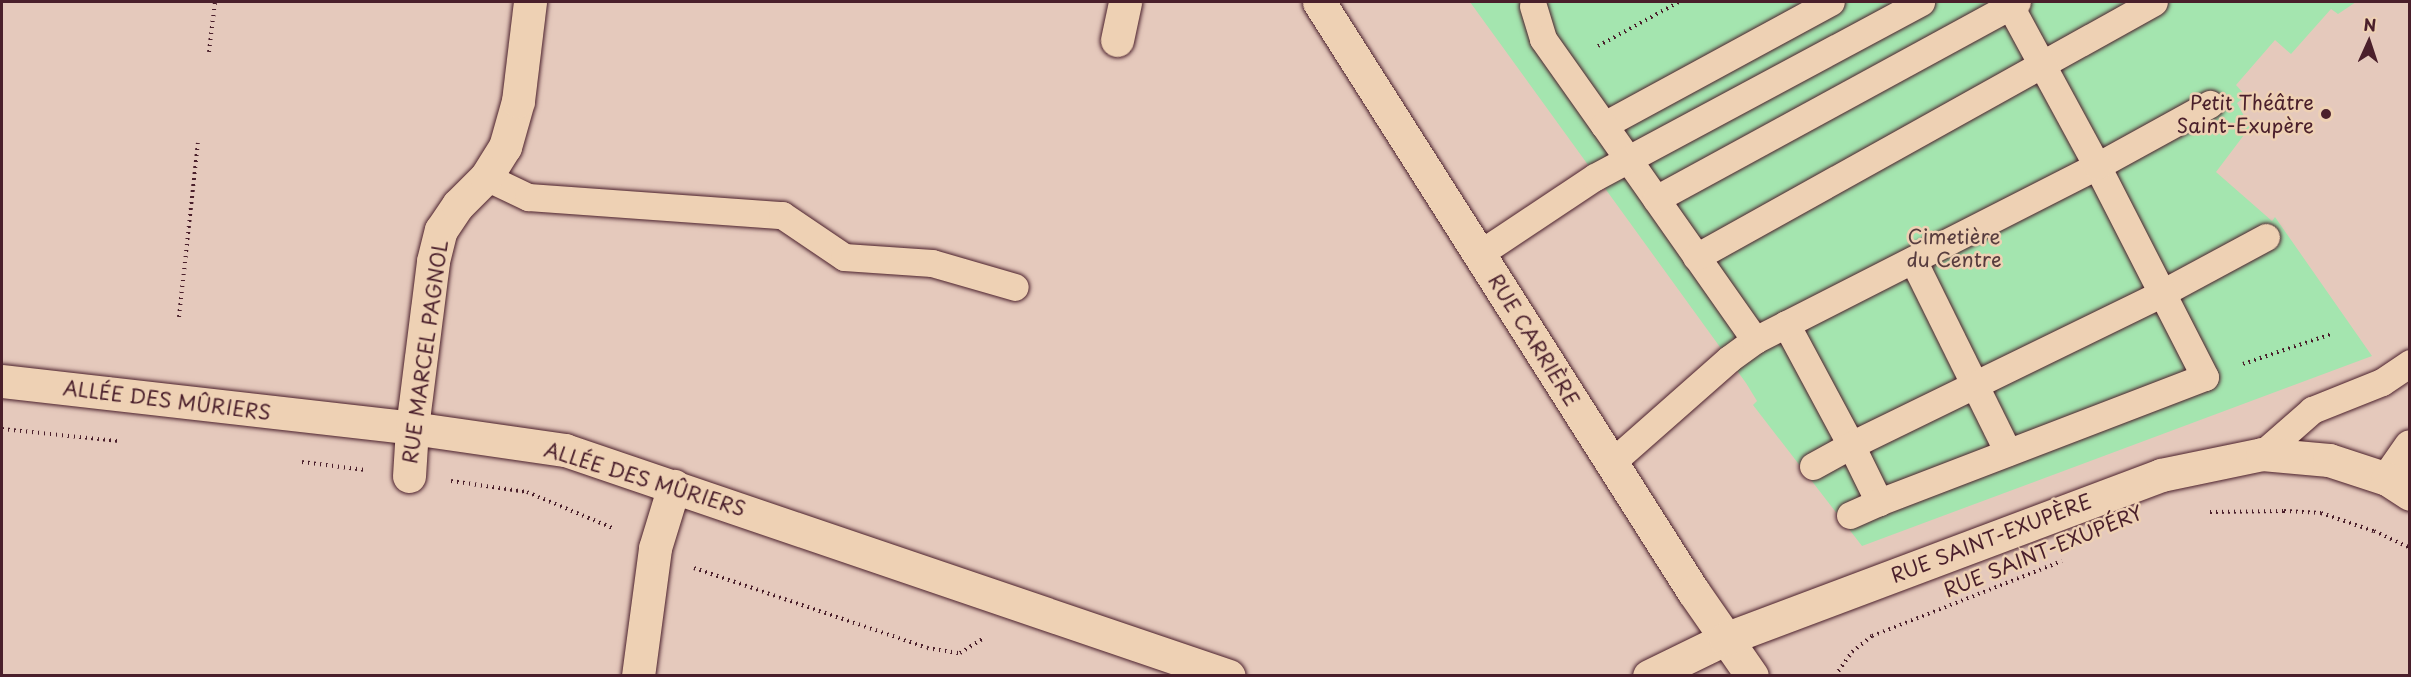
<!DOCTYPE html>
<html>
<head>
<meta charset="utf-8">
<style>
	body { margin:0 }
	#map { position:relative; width:2411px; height:677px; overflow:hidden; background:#e5c9bc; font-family:"Playpen Sans",sans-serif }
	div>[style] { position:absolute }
	.green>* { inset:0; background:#a4e5af }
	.path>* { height:4px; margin-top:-2px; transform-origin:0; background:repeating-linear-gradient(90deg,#4a1f2b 0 1.5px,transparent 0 6px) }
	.roads { filter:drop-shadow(0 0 2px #4a1f2b) drop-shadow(0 0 2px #4a1f2b) }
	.service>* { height:27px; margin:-13.5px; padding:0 13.5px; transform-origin:13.5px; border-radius:13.5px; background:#eed1b4 }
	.minor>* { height:33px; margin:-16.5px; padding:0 16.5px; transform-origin:16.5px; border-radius:16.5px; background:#eed1b4 }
	.dots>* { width:16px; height:16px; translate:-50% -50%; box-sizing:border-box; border:3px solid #eed1b4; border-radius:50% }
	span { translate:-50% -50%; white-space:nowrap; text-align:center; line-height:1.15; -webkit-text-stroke:5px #eed1b4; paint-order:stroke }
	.poi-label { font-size:20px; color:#4a1f2b }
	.right { translate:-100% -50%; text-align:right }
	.park-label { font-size:20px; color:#583d3f }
	.street-label { font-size:20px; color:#4a1f2b }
	.frame { position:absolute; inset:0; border:3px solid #4a1f2b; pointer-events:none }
	.north { position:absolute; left:2339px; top:12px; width:60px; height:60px; -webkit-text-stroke:4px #eed1b4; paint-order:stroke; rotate:3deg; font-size:16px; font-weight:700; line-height:24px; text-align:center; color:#4a1f2b }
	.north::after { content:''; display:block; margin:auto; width:21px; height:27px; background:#4a1f2b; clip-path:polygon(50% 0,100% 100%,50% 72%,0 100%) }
</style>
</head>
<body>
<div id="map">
	<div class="green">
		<i style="clip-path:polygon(1470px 2px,2356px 2px,2338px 14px,2331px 9px,2291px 54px,2275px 40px,2236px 85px,2246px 96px,2237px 103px,2250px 127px,2216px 172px,2272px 221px,2275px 217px,2372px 356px,1862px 546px,1753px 405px,1757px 401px,1746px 383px)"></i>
	</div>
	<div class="path">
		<i style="left:1598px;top:46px;width:92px;rotate:-28.5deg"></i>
		<i style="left:209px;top:52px;width:50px;rotate:-83.2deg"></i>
		<i style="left:179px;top:317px;width:175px;rotate:-83.8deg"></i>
		<i style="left:2243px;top:364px;width:93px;rotate:-18.8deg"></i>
		<i style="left:2px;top:429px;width:118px;rotate:5.9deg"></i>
		<i style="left:302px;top:462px;width:64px;rotate:7.1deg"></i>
		<i style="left:451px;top:481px;width:77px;rotate:8.2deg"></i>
		<i style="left:527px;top:492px;width:95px;rotate:22.8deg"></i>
		<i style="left:2210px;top:512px;width:74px;rotate:-0.8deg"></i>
		<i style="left:2284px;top:511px;width:37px;rotate:3deg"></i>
		<i style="left:2321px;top:513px;width:56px;rotate:18.8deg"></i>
		<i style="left:2374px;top:531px;width:40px;rotate:25deg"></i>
		<i style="left:694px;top:568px;width:246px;rotate:18.9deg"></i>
		<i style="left:927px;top:648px;width:33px;rotate:9deg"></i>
		<i style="left:960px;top:653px;width:28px;rotate:-32deg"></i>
		<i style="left:1835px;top:676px;width:29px;rotate:-55deg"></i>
		<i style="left:1852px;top:652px;width:26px;rotate:-39deg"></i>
		<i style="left:1872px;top:636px;width:204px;rotate:-21.5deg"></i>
	</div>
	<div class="roads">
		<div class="service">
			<i style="left:1533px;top:6px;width:34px;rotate:73deg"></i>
			<i style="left:1543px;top:39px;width:105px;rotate:54.7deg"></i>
			<i style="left:1604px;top:125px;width:258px;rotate:-28.5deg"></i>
			<i style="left:1604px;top:125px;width:263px;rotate:54.9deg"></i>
			<i style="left:1755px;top:340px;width:32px;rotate:144deg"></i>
			<i style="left:1729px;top:359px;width:156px;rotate:138.6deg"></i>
			<i style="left:486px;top:177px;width:47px;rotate:25.5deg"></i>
			<i style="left:528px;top:197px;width:255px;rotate:4.1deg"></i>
			<i style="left:782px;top:215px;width:75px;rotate:34.1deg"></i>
			<i style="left:844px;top:257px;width:88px;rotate:3.9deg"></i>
			<i style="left:932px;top:263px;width:86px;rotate:16.1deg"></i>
			<i style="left:1656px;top:199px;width:411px;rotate:-28.6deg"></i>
			<i style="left:1479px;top:254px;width:139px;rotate:-33.6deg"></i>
			<i style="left:1595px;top:177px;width:370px;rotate:-28.2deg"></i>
			<i style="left:1696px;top:257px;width:524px;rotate:-29.11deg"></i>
			<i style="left:1913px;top:260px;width:214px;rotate:63.7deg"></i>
			<i style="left:1786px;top:324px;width:137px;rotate:61.8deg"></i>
			<i style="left:1851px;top:445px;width:346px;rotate:-26deg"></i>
			<i style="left:2162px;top:293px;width:118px;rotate:-28.3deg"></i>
			<i style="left:1755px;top:340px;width:384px;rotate:-27deg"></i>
			<i style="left:2097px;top:166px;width:129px;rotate:-28.8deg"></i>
			<i style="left:2262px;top:454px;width:67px;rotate:-41.3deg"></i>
			<i style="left:2312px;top:410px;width:75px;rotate:-21.8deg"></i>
			<i style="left:2382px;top:382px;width:34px;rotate:-34deg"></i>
			<i style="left:1813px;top:466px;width:43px;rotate:-28.9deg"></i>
			<i style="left:1851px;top:445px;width:64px;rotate:63.8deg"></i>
			<i style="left:1879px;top:502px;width:349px;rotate:-21deg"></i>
			<i style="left:2205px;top:377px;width:237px;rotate:-117.1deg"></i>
			<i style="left:2097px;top:166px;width:187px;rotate:-118.5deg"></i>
			<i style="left:1850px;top:515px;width:32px;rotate:-24deg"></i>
		</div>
		<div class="minor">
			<i style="left:1319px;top:2px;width:698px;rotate:57.59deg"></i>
			<i style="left:1693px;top:591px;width:103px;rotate:55.2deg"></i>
			<i style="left:1117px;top:40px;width:39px;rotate:-78deg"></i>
			<i style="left:2px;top:381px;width:413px;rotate:6.5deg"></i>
			<i style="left:412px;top:428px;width:155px;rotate:8.2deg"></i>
			<i style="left:565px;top:450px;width:701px;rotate:18.8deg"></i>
			<i style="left:409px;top:476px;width:48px;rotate:-86.4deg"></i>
			<i style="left:412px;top:428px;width:168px;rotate:-82.8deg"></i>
			<i style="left:433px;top:261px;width:32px;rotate:-76deg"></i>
			<i style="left:441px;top:230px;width:30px;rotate:-56deg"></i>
			<i style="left:458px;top:205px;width:40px;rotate:-45deg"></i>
			<i style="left:486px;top:177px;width:36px;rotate:-58deg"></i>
			<i style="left:505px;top:147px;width:48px;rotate:-74.2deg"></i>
			<i style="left:518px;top:101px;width:100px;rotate:-83.1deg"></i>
			<i style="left:2387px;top:479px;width:40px;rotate:-55.1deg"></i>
			<i style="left:638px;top:676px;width:129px;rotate:-82.4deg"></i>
			<i style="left:655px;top:548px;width:65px;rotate:-73deg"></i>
			<i style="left:1649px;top:676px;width:85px;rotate:-26deg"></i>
			<i style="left:1725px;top:639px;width:466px;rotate:-20.6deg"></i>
			<i style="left:2161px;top:475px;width:103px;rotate:-11.7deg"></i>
			<i style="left:2262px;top:454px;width:67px;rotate:5.1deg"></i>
			<i style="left:2329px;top:460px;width:61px;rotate:18.1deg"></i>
			<i style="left:2387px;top:479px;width:27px;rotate:33deg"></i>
		</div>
	</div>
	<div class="dots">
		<i style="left:2326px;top:114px;background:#4a1f2b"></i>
	</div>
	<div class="poi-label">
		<span class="right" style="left:2314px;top:114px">Petit Théâtre<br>Saint-Exupère</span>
	</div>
	<div class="park-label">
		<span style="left:1954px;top:248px">Cimetière<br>du Centre</span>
	</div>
	<div class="street-label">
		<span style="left:1534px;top:340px;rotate:58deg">RUE CARRIÈRE</span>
		<span style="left:425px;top:352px;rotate:-82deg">RUE MARCEL PAGNOL</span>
		<span style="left:167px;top:400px;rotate:7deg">ALLÉE DES MÛRIERS</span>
		<span style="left:645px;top:479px;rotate:17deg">ALLÉE DES MÛRIERS</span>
		<span style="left:1991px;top:538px;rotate:-21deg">RUE SAINT-EXUPÈRE</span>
		<span style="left:2043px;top:551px;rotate:-22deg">RUE SAINT-EXUPÉRY</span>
	</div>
	<div class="frame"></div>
	<div class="north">N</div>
</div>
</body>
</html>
